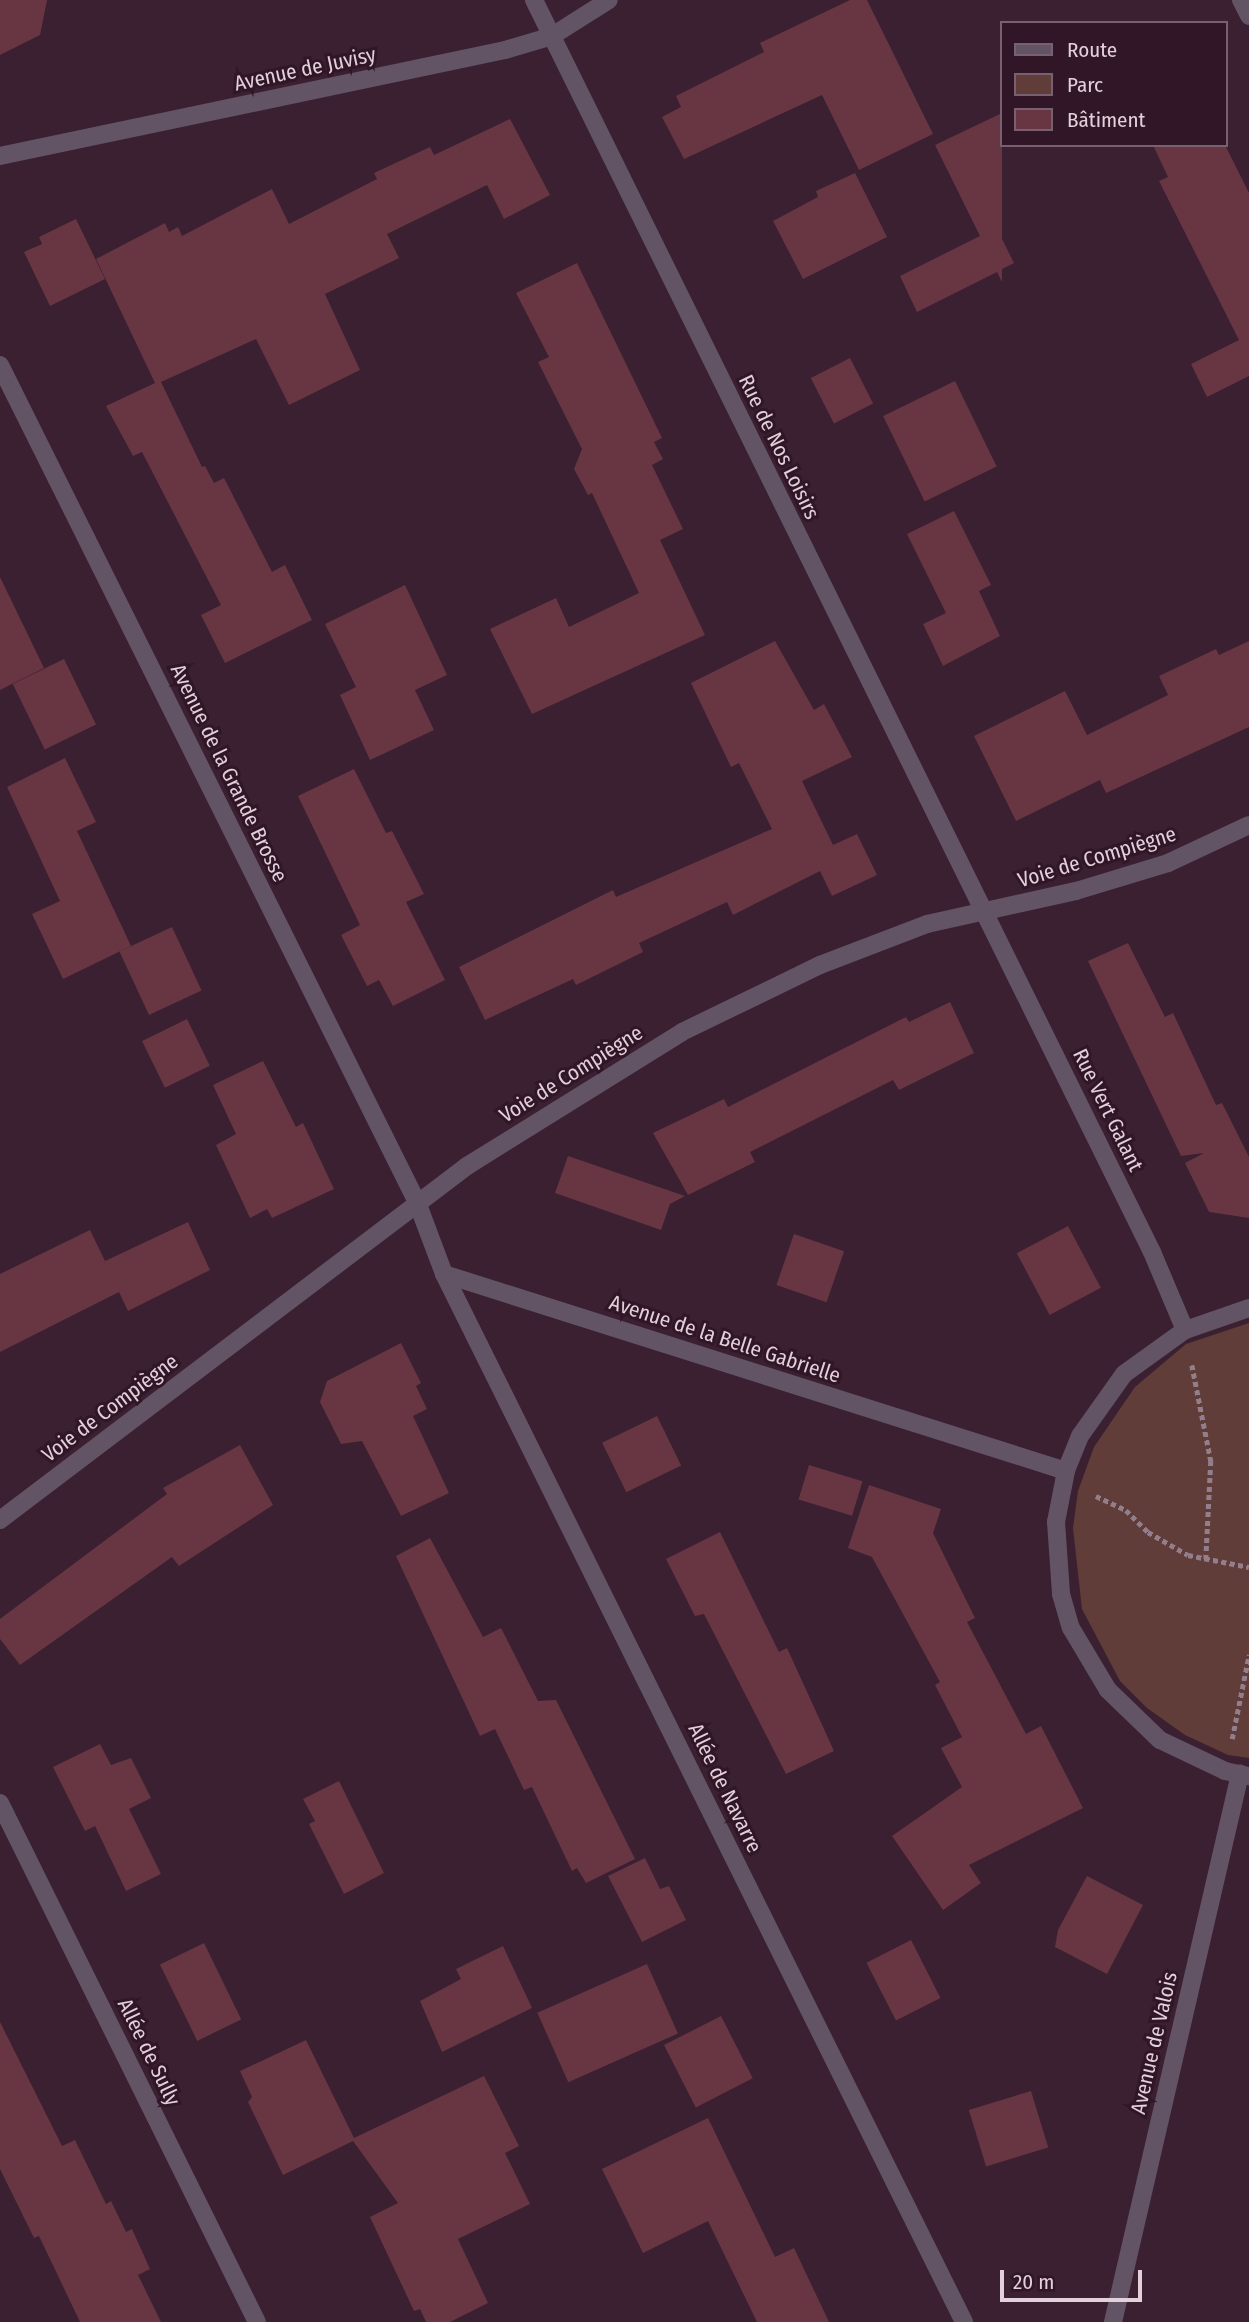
<!DOCTYPE html>
<html>
<head>
<meta charset="utf-8">
<style>
	body { margin:0 }
	#map { position:relative; width:1249px; height:2322px; overflow:hidden; background:#3a2030; font-family:"Fira Sans Condensed",sans-serif }
	div>[style] { position:absolute }
	.green>* { inset:0; background:#613d39 }
	.building>* { inset:0; background:#683543; transform-origin:0 0 }
	.path>* { height:4.5px; margin-top:-2.25px; transform-origin:0; background:repeating-linear-gradient(90deg,#937e8b 0 5px,transparent 0 8.5px) }
	.street>* { height:18px; margin:-9px; padding:0 9px; transform-origin:9px; border-radius:9px; background:#625465 }
	span { translate:-50% -50%; white-space:nowrap; text-align:center; line-height:1.15; -webkit-text-stroke:6px #301627; paint-order:stroke }
	.street-label { font-size:21px; color:#e2d0da }
	.legend { position:absolute; left:1000px; top:21px; width:228px; height:126px; box-sizing:border-box; background:#301627; border:2px solid #77606f; margin:0; padding:9px 12px; list-style:none; font-size:21px; color:#e2d0da }
	.legend li { display:flex; align-items:center; gap:14px; height:35px }
	.legend b { width:35px; border:2px solid #77606f }
	.scale { position:absolute; left:1000px; top:2270px; width:142px; height:32px; box-sizing:border-box; border:4px solid #e2d0da; border-top:0; padding-left:9px; font-size:21px; line-height:24px; white-space:nowrap; color:#e2d0da; -webkit-text-stroke:5px #301627; paint-order:stroke }
</style>
</head>
<body>
<div id="map">
	<div class="green">
		<i style="clip-path:polygon(1249px 1323px,1249px 1758px,1228px 1755px,1185px 1735px,1147px 1708px,1120px 1681px,1082px 1609px,1073px 1528px,1078px 1491px,1094px 1447px,1135px 1387px,1186px 1344px)"></i>
	</div>
	<div class="building">
		<i style="clip-path:polygon(0 0,47px 0,40px 35px,0 55px)"></i>
		<i style="clip-path:polygon(850px 0,867px 0,933px 134px,859px 170px,822px 95px,684px 159px,662px 117px,681px 107px,676px 96px,764px 52px,760px 43px)"></i>
		<i style="clip-path:polygon(1002px 113px,1002px 239px,1014px 263px,1002px 269px,1002px 282px,997px 272px,917px 312px,900px 276px,980px 236px,935px 145px)"></i>
		<i style="clip-path:polygon(510px 119px,550px 195px,504px 219px,487px 185px,387px 234px,399px 258px,325px 294px,360px 370px,289px 405px,256px 339px,161px 382px,202px 467px,205px 466px,214px 483px,224px 478px,272px 572px,285px 565px,312px 620px,225px 663px,201px 615px,221px 605px,142px 452px,133px 456px,106px 406px,155px 383px,96px 259px,165px 223px,169px 232px,178px 227px,182px 236px,272px 189px,289px 224px,377px 179px,374px 173px,430px 147px,434px 155px)"></i>
		<i style="clip-path:polygon(1153px 145px,1225px 145px,1249px 193px,1249px 376px,1207px 397px,1191px 364px,1239px 340px,1159px 181px,1168px 177px)"></i>
		<i style="clip-path:polygon(855px 173px,887px 237px,803px 279px,773px 221px,818px 197px,816px 191px)"></i>
		<i style="clip-path:polygon(76px 219px,105px 279px,50px 306px,24px 252px,42px 244px,39px 237px)"></i>
		<i style="clip-path:polygon(577px 263px,662px 438px,654px 442px,663px 459px,652px 465px,683px 529px,660px 540px,705px 635px,532px 714px,490px 629px,556px 598px,569px 627px,639px 593px,592px 493px,588px 495px,574px 469px,582px 449px,538px 362px,549px 357px,516px 293px)"></i>
		<i style="left:850px;top:358px;width:51px;height:44px;rotate:63deg"></i>
		<i style="left:955px;top:381px;width:95px;height:80px;rotate:64deg"></i>
		<i style="clip-path:polygon(954px 511px,991px 585px,979px 591px,1000px 636px,943px 666px,923px 624px,946px 613px,907px 534px)"></i>
		<i style="clip-path:polygon(0 577px,44px 668px,0 690px)"></i>
		<i style="clip-path:polygon(405px 585px,447px 675px,415px 690px,434px 730px,370px 760px,340px 695px,356px 687px,325px 624px)"></i>
		<i style="clip-path:polygon(775px 641px,814px 710px,824px 704px,852px 757px,802px 781px,833px 845px,857px 834px,877px 875px,832px 896px,820px 871px,733px 915px,727px 902px,639px 943px,643px 952px,576px 985px,573px 979px,485px 1020px,459px 967px,613px 890px,616px 897px,772px 829px,739px 763px,731px 767px,691px 683px)"></i>
		<i style="clip-path:polygon(1249px 641px,1249px 727px,1106px 793px,1100px 780px,1016px 821px,974px 736px,1065px 691px,1087px 735px,1168px 695px,1159px 676px,1216px 649px,1219px 655px)"></i>
		<i style="left:64px;top:659px;width:73px;height:57px;rotate:64deg"></i>
		<i style="clip-path:polygon(65px 758px,96px 822px,77px 831px,131px 946px,63px 979px,32px 914px,60px 901px,7px 787px)"></i>
		<i style="clip-path:polygon(354px 769px,386px 833px,392px 831px,424px 894px,406px 902px,445px 980px,393px 1006px,379px 980px,367px 986px,341px 935px,360px 925px,298px 796px)"></i>
		<i style="left:172px;top:927px;width:70px;height:58px;rotate:65deg"></i>
		<i style="clip-path:polygon(1128px 943px,1165px 1017px,1173px 1013px,1216px 1105px,1222px 1103px,1249px 1157px,1249px 1218px,1209px 1212px,1185px 1163px,1204px 1153px,1181px 1156px,1088px 961px)"></i>
		<i style="clip-path:polygon(950px 1002px,974px 1053px,899px 1090px,893px 1080px,750px 1152px,755px 1162px,688px 1195px,653px 1133px,724px 1099px,728px 1107px,906px 1017px,909px 1022px)"></i>
		<i style="left:187px;top:1019px;width:52px;height:50px;rotate:64deg"></i>
		<i style="clip-path:polygon(263px 1061px,296px 1127px,303px 1123px,334px 1189px,272px 1218px,267px 1209px,250px 1218px,216px 1145px,236px 1134px,213px 1085px)"></i>
		<i style="clip-path:polygon(568px 1156px,685px 1196px,670px 1204px,661px 1230px,555px 1193px)"></i>
		<i style="clip-path:polygon(188px 1222px,210px 1270px,128px 1311px,119px 1292px,0 1352px,0 1274px,90px 1230px,105px 1261px)"></i>
		<i style="left:1068px;top:1226px;width:70px;height:58px;rotate:62deg"></i>
		<i style="left:794px;top:1234px;width:53px;height:54px;rotate:19deg"></i>
		<i style="clip-path:polygon(401px 1343px,421px 1383px,416px 1386px,427px 1409px,413px 1416px,449px 1493px,401px 1516px,362px 1441px,341px 1444px,320px 1402px,327px 1381px)"></i>
		<i style="left:657px;top:1416px;width:55px;height:61px;rotate:64deg"></i>
		<i style="clip-path:polygon(240px 1445px,273px 1505px,179px 1566px,172px 1557px,20px 1665px,0 1639px,0 1619px,167px 1494px,163px 1488px)"></i>
		<i style="left:809px;top:1465px;width:56px;height:36px;rotate:17deg"></i>
		<i style="clip-path:polygon(869px 1485px,941px 1509px,933px 1533px,975px 1618px,967px 1622px,1026px 1734px,1041px 1726px,1083px 1808px,969px 1865px,981px 1883px,943px 1910px,892px 1836px,962px 1787px,941px 1748px,962px 1737px,935px 1685px,940px 1682px,872px 1557px,848px 1548px)"></i>
		<i style="clip-path:polygon(720px 1532px,779px 1652px,787px 1648px,834px 1751px,786px 1774px,704px 1614px,695px 1616px,666px 1559px)"></i>
		<i style="clip-path:polygon(430px 1538px,483px 1637px,501px 1628px,538px 1701px,556px 1700px,635px 1859px,586px 1883px,577px 1868px,572px 1871px,532px 1787px,524px 1790px,495px 1729px,480px 1736px,396px 1556px)"></i>
		<i style="clip-path:polygon(100px 1744px,111px 1765px,131px 1758px,151px 1798px,129px 1809px,161px 1874px,126px 1891px,95px 1826px,85px 1831px,53px 1767px)"></i>
		<i style="clip-path:polygon(339px 1781px,384px 1873px,344px 1894px,309px 1824px,315px 1821px,303px 1799px)"></i>
		<i style="clip-path:polygon(645px 1858px,660px 1889px,669px 1886px,686px 1920px,642px 1942px,608px 1876px)"></i>
		<i style="clip-path:polygon(1087px 1876px,1143px 1905px,1107px 1974px,1055px 1947px,1058px 1930px)"></i>
		<i style="left:911px;top:1940px;width:65px;height:50px;rotate:63deg"></i>
		<i style="left:204px;top:1943px;width:85px;height:49px;rotate:64deg"></i>
		<i style="clip-path:polygon(503px 1946px,532px 2008px,442px 2052px,420px 2001px,461px 1979px,456px 1969px)"></i>
		<i style="left:647px;top:1964px;width:76px;height:120px;rotate:66deg"></i>
		<i style="left:721px;top:2016px;width:70px;height:64px;rotate:63deg"></i>
		<i style="clip-path:polygon(0 2022px,62px 2146px,75px 2140px,106px 2204px,111px 2201px,126px 2232px,132px 2229px,150px 2269px,138px 2275px,161px 2322px,80px 2322px,39px 2236px,34px 2238px,0 2169px)"></i>
		<i style="clip-path:polygon(306px 2040px,354px 2138px,484px 2076px,519px 2146px,505px 2153px,530px 2204px,458px 2239px,488px 2303px,450px 2322px,426px 2322px,420px 2309px,414px 2311px,370px 2217px,398px 2203px,353px 2141px,283px 2175px,248px 2102px,252px 2097px,240px 2071px)"></i>
		<i style="left:1031px;top:2091px;width:59px;height:65px;rotate:73deg"></i>
		<i style="clip-path:polygon(708px 2118px,775px 2257px,794px 2248px,829px 2322px,757px 2322px,708px 2221px,643px 2253px,602px 2169px)"></i>
	</div>
	<div class="path">
		<i style="left:1192px;top:1365px;width:98px;rotate:78.8deg"></i>
		<i style="left:1211px;top:1461px;width:99px;rotate:92.9deg"></i>
		<i style="left:1096px;top:1496px;width:33px;rotate:25deg"></i>
		<i style="left:1126px;top:1510px;width:31px;rotate:45deg"></i>
		<i style="left:1148px;top:1532px;width:46px;rotate:29.9deg"></i>
		<i style="left:1188px;top:1555px;width:62px;rotate:11.1deg"></i>
		<i style="left:1232px;top:1739px;width:86px;rotate:-78.6deg"></i>
	</div>
	<div class="street">
		<i style="left:534px;top:0;width:1396px;rotate:63.73deg"></i>
		<i style="left:1152px;top:1252px;width:85px;rotate:67.1deg"></i>
		<i style="left:1241px;top:0;width:18px;rotate:63deg"></i>
		<i style="left:0;top:156px;width:516px;rotate:-11.85deg"></i>
		<i style="left:505px;top:50px;width:49px;rotate:-16.6deg"></i>
		<i style="left:552px;top:36px;width:67px;rotate:-32.3deg"></i>
		<i style="left:0;top:365px;width:935px;rotate:63.52deg"></i>
		<i style="left:417px;top:1202px;width:77px;rotate:69.4deg"></i>
		<i style="left:444px;top:1274px;width:652px;rotate:17.57deg"></i>
		<i style="left:444px;top:1274px;width:1170px;rotate:63.61deg"></i>
		<i style="left:1249px;top:1308px;width:68px;rotate:161deg"></i>
		<i style="left:1185px;top:1330px;width:75px;rotate:144.2deg"></i>
		<i style="left:1124px;top:1374px;width:76px;rotate:125.4deg"></i>
		<i style="left:1080px;top:1436px;width:38px;rotate:112deg"></i>
		<i style="left:1066px;top:1471px;width:52px;rotate:101.1deg"></i>
		<i style="left:1056px;top:1522px;width:72px;rotate:86deg"></i>
		<i style="left:1061px;top:1594px;width:35px;rotate:74deg"></i>
		<i style="left:1071px;top:1628px;width:72px;rotate:59.2deg"></i>
		<i style="left:1108px;top:1690px;width:72px;rotate:43.9deg"></i>
		<i style="left:1160px;top:1740px;width:72px;rotate:25.5deg"></i>
		<i style="left:1225px;top:1771px;width:25px;rotate:12deg"></i>
		<i style="left:0;top:1520px;width:586px;rotate:-37.16deg"></i>
		<i style="left:467px;top:1166px;width:253px;rotate:-31.9deg"></i>
		<i style="left:682px;top:1032px;width:153px;rotate:-25.9deg"></i>
		<i style="left:820px;top:965px;width:115px;rotate:-21deg"></i>
		<i style="left:927px;top:924px;width:153px;rotate:-12.5deg"></i>
		<i style="left:1076px;top:891px;width:96px;rotate:-16.9deg"></i>
		<i style="left:1168px;top:863px;width:89px;rotate:-25.1deg"></i>
		<i style="left:0;top:1803px;width:579px;rotate:63.66deg"></i>
		<i style="left:1113px;top:2322px;width:563px;rotate:-76.95deg"></i>
	</div>
	<div class="street-label">
		<span style="left:305px;top:69px;rotate:-12deg">Avenue de Juvisy</span>
		<span style="left:779px;top:447px;rotate:64deg">Rue de Nos Loisirs</span>
		<span style="left:229px;top:773px;rotate:64deg">Avenue de la Grande Brosse</span>
		<span style="left:1097px;top:857px;rotate:-17deg">Voie de Compiègne</span>
		<span style="left:571px;top:1074px;rotate:-32deg">Voie de Compiègne</span>
		<span style="left:1108px;top:1110px;rotate:64deg">Rue Vert Galant</span>
		<span style="left:725px;top:1339px;rotate:18deg">Avenue de la Belle Gabrielle</span>
		<span style="left:110px;top:1408px;rotate:-37deg">Voie de Compiègne</span>
		<span style="left:725px;top:1788px;rotate:64deg">Allée de Navarre</span>
		<span style="left:1154px;top:2043px;rotate:-77deg">Avenue de Valois</span>
		<span style="left:149px;top:2052px;rotate:64deg">Allée de Sully</span>
	</div>
	<ul class="legend">
	<li><b style="height:9px;background:#625465"></b>Route</li>
	<li><b style="height:19px;background:#613d39"></b>Parc</li>
	<li><b style="height:19px;background:#683543"></b>Bâtiment</li>
	</ul>
	<div class="scale">20 m</div>
</div>
</body>
</html>
